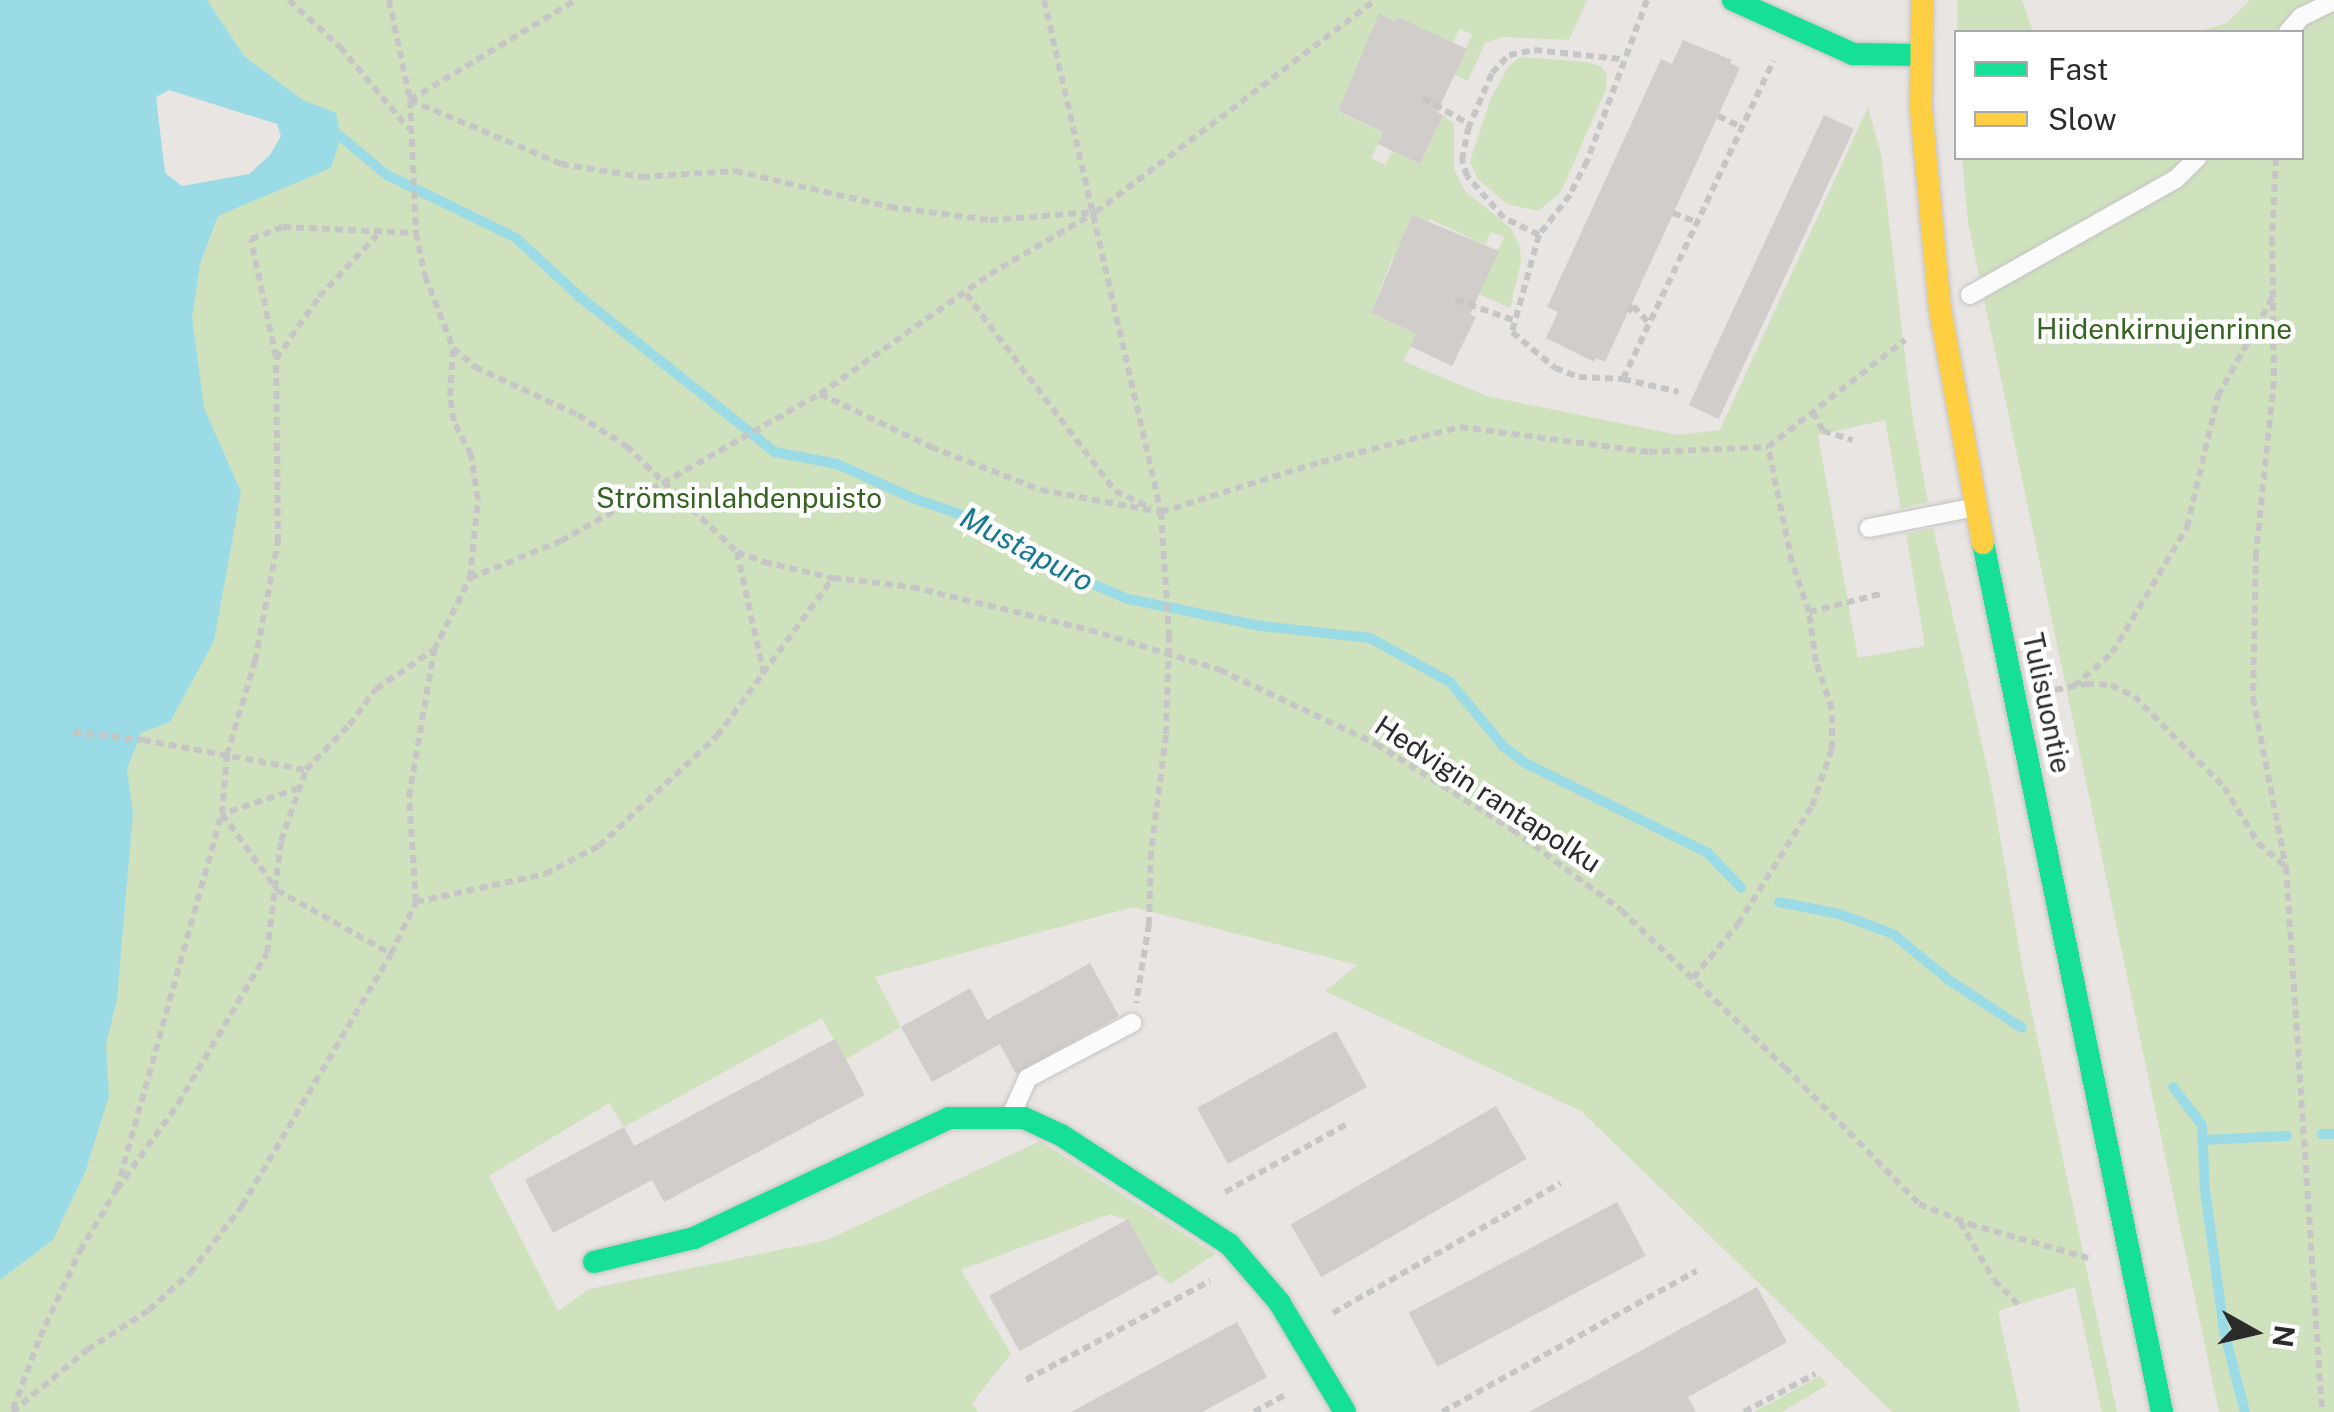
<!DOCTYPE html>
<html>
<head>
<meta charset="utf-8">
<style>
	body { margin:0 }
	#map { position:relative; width:2334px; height:1412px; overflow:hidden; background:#e8e5e2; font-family:"Public Sans",sans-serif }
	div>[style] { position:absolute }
	.green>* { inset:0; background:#d0e2bd }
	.water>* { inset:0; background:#9adbe6 }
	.stream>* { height:10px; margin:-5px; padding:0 5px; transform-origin:5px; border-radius:5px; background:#9adbe6 }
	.building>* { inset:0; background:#d0cdcb; transform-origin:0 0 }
	.path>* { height:6px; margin-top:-3px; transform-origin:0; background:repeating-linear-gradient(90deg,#c6c6c6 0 8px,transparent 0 13px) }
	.roads { filter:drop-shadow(0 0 2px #c4c4c4) drop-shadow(0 0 2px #c4c4c4) }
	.lane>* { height:18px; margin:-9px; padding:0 9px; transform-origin:9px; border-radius:9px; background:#fcfbfb }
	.fast>* { height:22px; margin:-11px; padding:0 11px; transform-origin:11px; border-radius:11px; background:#16e098 }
	.slow>* { height:22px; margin:-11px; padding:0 11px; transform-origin:11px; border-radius:11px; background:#ffcf43 }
	span { translate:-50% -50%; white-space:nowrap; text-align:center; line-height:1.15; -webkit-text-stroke:9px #fff; paint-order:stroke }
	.park-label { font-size:28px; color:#36631f }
	.street-label { font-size:28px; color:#2b2b2b }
	.water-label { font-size:30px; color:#167893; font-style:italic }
	.legend { position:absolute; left:1954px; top:30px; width:350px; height:130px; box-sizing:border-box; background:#fff; border:2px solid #aaa; margin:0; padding:12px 18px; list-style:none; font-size:30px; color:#2b2b2b }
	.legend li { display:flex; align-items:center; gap:20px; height:50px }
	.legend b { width:50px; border:2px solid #aaa }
	.north { position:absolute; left:2204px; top:1282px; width:100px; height:100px; -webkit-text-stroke:8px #fff; paint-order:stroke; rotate:98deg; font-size:28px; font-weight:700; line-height:40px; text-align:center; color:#2b2b2b }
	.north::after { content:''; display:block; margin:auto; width:35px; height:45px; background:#2b2b2b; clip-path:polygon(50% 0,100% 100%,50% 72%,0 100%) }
</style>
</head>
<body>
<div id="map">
	<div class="green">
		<i style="clip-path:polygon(207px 0,1587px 0,1569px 40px,1503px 37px,1485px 43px,1468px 81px,1455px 75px,1472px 34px,1459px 29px,1453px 43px,1380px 14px,1376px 64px,1360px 57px,1339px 112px,1384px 133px,1371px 158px,1385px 165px,1392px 151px,1420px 164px,1443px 115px,1454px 124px,1454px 170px,1465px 191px,1511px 228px,1520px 247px,1521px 262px,1510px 308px,1479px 294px,1504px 237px,1491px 232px,1485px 245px,1430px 219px,1428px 223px,1412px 216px,1405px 230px,1421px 238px,1408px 266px,1392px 259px,1371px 313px,1417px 335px,1403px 361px,1487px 396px,1678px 435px,1720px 430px,1868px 107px,1881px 154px,1912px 414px,1928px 502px,1901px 509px,1885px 420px,1818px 435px,1858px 658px,1925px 646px,1906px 534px,1933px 528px,1992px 789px,2023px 971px,2117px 1412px,2102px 1412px,2075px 1287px,1998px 1311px,2020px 1412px,1892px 1412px,1581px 1111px,1325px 991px,1357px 965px,1133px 907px,875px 977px,901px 1027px,845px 1060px,822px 1018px,624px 1127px,609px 1103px,489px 1176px,558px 1311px,589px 1289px,827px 1240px,1040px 1141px,1215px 1254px,1170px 1284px,1158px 1274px,1129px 1221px,1110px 1214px,961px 1270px,1011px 1354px,972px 1403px,978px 1412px,0 1412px,0 1280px,53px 1239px,20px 1209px,200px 264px,218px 216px,330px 168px,341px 137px,335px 113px,303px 100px,244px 56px)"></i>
		<i style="clip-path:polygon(1957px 0,2022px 0,2033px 32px,1957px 32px)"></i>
		<i style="clip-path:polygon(2250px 0,2334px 0,2334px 1412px,2219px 1412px,1968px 223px,1962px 158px,2302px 158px,2302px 32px,2195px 32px,2227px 23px)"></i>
		<i style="clip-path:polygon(1520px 57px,1586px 62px,1600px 66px,1607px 74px,1606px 89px,1561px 192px,1538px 211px,1507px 204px,1478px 179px,1470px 162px,1491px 98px,1508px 67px)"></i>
		<i style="clip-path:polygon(1820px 1376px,1827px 1385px,1782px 1412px,1754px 1412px)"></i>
	</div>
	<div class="water">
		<i style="clip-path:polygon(evenodd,0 0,207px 0,244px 56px,303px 100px,336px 113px,341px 137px,331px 168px,218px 216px,200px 264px,192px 317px,204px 408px,241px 492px,214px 641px,170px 722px,141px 733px,127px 769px,133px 813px,117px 999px,106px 1045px,109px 1096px,86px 1170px,53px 1240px,0 1280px,0 0,169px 90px,277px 124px,281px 136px,270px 155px,249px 174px,182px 186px,165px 173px,156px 97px,169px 90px)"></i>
	</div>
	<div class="stream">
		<i style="left:341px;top:137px;width:60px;rotate:39.6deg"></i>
		<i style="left:387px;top:175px;width:144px;rotate:26deg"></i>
		<i style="left:516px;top:238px;width:87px;rotate:42.7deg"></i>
		<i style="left:580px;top:297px;width:249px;rotate:38.5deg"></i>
		<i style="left:775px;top:452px;width:63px;rotate:11deg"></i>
		<i style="left:837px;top:464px;width:85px;rotate:24.2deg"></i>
		<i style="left:915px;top:499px;width:75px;rotate:18.7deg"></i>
		<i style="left:986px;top:523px;width:60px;rotate:36.9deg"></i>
		<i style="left:1034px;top:559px;width:102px;rotate:23.1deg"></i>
		<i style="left:1128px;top:599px;width:136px;rotate:11.5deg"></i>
		<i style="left:1261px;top:626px;width:110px;rotate:6.3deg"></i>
		<i style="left:1370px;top:638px;width:91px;rotate:28.8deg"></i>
		<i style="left:1450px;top:682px;width:85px;rotate:50.3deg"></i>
		<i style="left:1504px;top:747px;width:26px;rotate:37deg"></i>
		<i style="left:1525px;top:763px;width:204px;rotate:26.2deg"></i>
		<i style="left:1708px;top:853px;width:48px;rotate:46.7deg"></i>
		<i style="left:1779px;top:902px;width:61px;rotate:11.3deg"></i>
		<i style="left:1839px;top:914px;width:58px;rotate:20.3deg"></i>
		<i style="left:1893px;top:934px;width:72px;rotate:39.4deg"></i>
		<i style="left:1949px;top:980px;width:87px;rotate:33.3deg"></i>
		<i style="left:2173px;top:1087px;width:48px;rotate:52.7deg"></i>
		<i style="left:2202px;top:1125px;width:65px;rotate:87.4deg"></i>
		<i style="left:2205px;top:1190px;width:142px;rotate:82.3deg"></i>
		<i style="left:2224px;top:1331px;width:84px;rotate:75.5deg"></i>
		<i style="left:2322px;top:1134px;width:12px"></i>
		<i style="left:2203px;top:1140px;width:84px;rotate:-2.7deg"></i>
	</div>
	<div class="building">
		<i style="clip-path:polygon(1379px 13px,1395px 21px,1397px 17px,1467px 49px,1437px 112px,1443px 115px,1420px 164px,1378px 144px,1383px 132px,1338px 111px)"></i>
		<i style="clip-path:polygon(1683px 40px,1732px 60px,1730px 63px,1740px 68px,1605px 362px,1596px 358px,1594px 362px,1546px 338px,1558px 312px,1547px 307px,1661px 59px,1672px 64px)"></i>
		<i style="left:1824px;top:115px;width:33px;height:320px;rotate:25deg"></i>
		<i style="clip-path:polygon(1412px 215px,1499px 251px,1470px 314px,1476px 317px,1452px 366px,1410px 346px,1416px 334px,1371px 313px)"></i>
		<i style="clip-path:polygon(1090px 963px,1119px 1016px,1016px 1074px,1000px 1044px,932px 1082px,901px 1027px,970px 988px,987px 1020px)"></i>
		<i style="left:1336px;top:1031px;width:64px;height:159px;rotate:61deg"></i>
		<i style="clip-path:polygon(835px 1039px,865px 1095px,664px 1202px,652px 1180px,553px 1233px,525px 1180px,624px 1127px,634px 1146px)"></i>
		<i style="left:1496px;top:1106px;width:61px;height:237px;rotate:60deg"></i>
		<i style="left:1617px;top:1202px;width:61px;height:236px;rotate:62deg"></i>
		<i style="left:1128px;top:1219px;width:63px;height:159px;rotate:61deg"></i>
		<i style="clip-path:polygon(1757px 1287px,1787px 1342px,1688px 1397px,1696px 1412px,1529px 1412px)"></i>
		<i style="clip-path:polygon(1237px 1322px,1267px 1377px,1202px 1412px,1071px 1412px)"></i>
	</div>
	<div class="path">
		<i style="left:289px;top:0;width:69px;rotate:42.7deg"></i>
		<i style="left:340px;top:47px;width:107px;rotate:49.9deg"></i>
		<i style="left:389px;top:0;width:102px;rotate:78.1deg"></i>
		<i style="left:410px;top:100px;width:133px;rotate:87.4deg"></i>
		<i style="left:416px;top:233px;width:44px;rotate:78.2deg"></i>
		<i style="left:425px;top:276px;width:77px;rotate:68.7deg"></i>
		<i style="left:453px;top:348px;width:29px;rotate:41deg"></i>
		<i style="left:475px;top:367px;width:114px;rotate:25deg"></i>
		<i style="left:578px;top:415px;width:57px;rotate:32.9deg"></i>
		<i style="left:626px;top:446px;width:153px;rotate:43.7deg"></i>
		<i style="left:737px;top:552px;width:29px;rotate:20deg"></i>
		<i style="left:764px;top:562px;width:71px;rotate:13.1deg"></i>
		<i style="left:833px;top:578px;width:80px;rotate:6.5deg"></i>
		<i style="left:912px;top:587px;width:183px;rotate:13.6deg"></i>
		<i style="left:1090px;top:630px;width:136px;rotate:17.1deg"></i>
		<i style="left:1220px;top:670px;width:173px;rotate:25.4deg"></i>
		<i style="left:1376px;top:744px;width:162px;rotate:32.1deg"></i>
		<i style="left:1513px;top:830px;width:134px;rotate:36.5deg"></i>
		<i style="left:1621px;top:910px;width:227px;rotate:43.8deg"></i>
		<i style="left:1785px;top:1067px;width:192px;rotate:45.6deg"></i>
		<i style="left:1919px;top:1204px;width:54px;rotate:21.8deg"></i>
		<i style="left:1969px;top:1224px;width:124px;rotate:15.9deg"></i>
		<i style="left:1044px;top:0;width:525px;rotate:77.13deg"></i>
		<i style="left:1161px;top:512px;width:123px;rotate:86.3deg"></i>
		<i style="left:1169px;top:635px;width:100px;rotate:91.7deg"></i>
		<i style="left:1166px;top:735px;width:118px;rotate:97.3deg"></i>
		<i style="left:1151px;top:852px;width:72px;rotate:91.6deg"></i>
		<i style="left:1149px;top:924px;width:80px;rotate:99.3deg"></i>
		<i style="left:1647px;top:0;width:172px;rotate:110.4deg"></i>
		<i style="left:1587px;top:161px;width:38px;rotate:117deg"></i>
		<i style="left:1570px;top:195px;width:51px;rotate:127.8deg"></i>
		<i style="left:1539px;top:235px;width:101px;rotate:105.6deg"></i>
		<i style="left:1512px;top:332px;width:56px;rotate:39.9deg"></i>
		<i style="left:1555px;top:368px;width:26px;rotate:21deg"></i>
		<i style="left:1579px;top:377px;width:44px;rotate:2.6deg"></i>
		<i style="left:1623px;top:379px;width:352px;rotate:-64.7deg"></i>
		<i style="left:1423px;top:98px;width:53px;rotate:29.5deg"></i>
		<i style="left:410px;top:100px;width:164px;rotate:23deg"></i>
		<i style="left:561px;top:164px;width:82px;rotate:9.1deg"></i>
		<i style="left:642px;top:177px;width:93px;rotate:-3.7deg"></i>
		<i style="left:735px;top:171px;width:159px;rotate:13.1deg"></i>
		<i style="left:890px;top:207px;width:101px;rotate:7.4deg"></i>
		<i style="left:990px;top:220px;width:105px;rotate:-4.4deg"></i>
		<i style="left:410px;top:100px;width:194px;rotate:-31.1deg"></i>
		<i style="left:1718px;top:116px;width:26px;rotate:25deg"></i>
		<i style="left:2276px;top:158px;width:80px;rotate:92.9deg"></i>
		<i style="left:2272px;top:238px;width:143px;rotate:89.2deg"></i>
		<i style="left:2274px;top:381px;width:173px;rotate:96deg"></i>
		<i style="left:2256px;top:553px;width:145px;rotate:91.2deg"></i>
		<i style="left:2253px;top:698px;width:172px;rotate:79deg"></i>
		<i style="left:2286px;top:867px;width:546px;rotate:86.22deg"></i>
		<i style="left:1673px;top:213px;width:26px;rotate:21deg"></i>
		<i style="left:1539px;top:235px;width:39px;rotate:-154deg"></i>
		<i style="left:1504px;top:218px;width:56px;rotate:-131.4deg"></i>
		<i style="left:1467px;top:176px;width:17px;rotate:-107deg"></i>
		<i style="left:1462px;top:160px;width:32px;rotate:-79deg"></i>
		<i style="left:1468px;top:129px;width:61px;rotate:-66.8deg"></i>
		<i style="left:1492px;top:73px;width:25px;rotate:-47deg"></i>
		<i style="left:1509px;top:55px;width:25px;rotate:-11deg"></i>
		<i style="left:1534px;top:50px;width:87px;rotate:5.9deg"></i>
		<i style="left:966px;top:294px;width:247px;rotate:52.9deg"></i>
		<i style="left:1115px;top:491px;width:40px;rotate:25deg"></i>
		<i style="left:1456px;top:300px;width:64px;rotate:19.3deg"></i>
		<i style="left:1628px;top:312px;width:8px;rotate:-50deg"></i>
		<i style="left:1633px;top:306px;width:23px;rotate:47deg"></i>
		<i style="left:276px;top:357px;width:121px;rotate:-102deg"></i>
		<i style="left:251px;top:239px;width:34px;rotate:-21deg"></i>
		<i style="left:283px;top:227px;width:133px;rotate:2.6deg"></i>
		<i style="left:1623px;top:379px;width:57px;rotate:13.1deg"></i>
		<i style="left:820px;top:394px;width:123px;rotate:25.5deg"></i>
		<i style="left:931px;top:447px;width:118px;rotate:21.4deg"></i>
		<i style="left:1041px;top:490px;width:122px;rotate:10.4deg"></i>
		<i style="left:1161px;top:512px;width:168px;rotate:-17.4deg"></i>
		<i style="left:1321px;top:462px;width:143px;rotate:-14.1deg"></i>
		<i style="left:1460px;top:427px;width:191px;rotate:7.5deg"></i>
		<i style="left:1649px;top:452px;width:119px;rotate:-2.4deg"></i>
		<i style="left:1768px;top:447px;width:174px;rotate:-38deg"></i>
		<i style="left:1813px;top:412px;width:21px;rotate:62deg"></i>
		<i style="left:1823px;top:431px;width:31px;rotate:17deg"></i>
		<i style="left:737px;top:552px;width:126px;rotate:77.6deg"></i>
		<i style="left:470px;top:578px;width:98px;rotate:-22.1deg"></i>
		<i style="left:561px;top:541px;width:298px;rotate:-29.6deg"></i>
		<i style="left:820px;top:394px;width:208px;rotate:-35.2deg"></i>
		<i style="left:990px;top:274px;width:123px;rotate:-30.3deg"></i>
		<i style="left:1096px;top:212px;width:350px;rotate:-37.2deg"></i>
		<i style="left:1809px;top:612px;width:73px;rotate:-14.2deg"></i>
		<i style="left:2074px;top:686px;width:50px;rotate:-41deg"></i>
		<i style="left:2112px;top:653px;width:147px;rotate:-59.2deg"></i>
		<i style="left:2187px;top:527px;width:135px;rotate:-76.7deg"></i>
		<i style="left:2218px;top:396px;width:112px;rotate:-61.1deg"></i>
		<i style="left:2055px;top:690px;width:32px;rotate:-11deg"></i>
		<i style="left:2086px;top:684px;width:25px;rotate:2deg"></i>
		<i style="left:2111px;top:685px;width:25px;rotate:26deg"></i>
		<i style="left:2134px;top:696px;width:128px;rotate:45.3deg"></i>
		<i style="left:2224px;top:787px;width:66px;rotate:58.7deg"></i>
		<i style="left:2258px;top:843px;width:37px;rotate:41deg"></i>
		<i style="left:73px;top:732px;width:70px;rotate:6.5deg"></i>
		<i style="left:143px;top:740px;width:166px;rotate:10.4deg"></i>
		<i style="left:299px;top:788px;width:81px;rotate:161.3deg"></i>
		<i style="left:222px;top:814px;width:94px;rotate:54.1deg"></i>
		<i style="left:277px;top:890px;width:131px;rotate:29.3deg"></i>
		<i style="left:416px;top:902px;width:132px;rotate:-12.2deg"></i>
		<i style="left:545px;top:874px;width:61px;rotate:-27.4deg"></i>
		<i style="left:599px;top:846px;width:161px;rotate:-43deg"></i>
		<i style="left:717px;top:736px;width:196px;rotate:-53.7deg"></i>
		<i style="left:1693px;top:978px;width:70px;rotate:-50.2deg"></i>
		<i style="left:1738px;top:924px;width:139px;rotate:-57.9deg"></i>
		<i style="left:1812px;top:806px;width:60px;rotate:-70.7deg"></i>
		<i style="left:1832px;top:749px;width:40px;rotate:-90deg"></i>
		<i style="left:1832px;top:709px;width:50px;rotate:-108.8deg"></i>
		<i style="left:1816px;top:662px;width:50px;rotate:-98deg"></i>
		<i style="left:1809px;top:612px;width:53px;rotate:-108.8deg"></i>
		<i style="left:1792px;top:562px;width:117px;rotate:-101.8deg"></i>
		<i style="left:117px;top:1189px;width:389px;rotate:-74.4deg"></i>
		<i style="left:222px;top:814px;width:59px;rotate:-85.2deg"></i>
		<i style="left:227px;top:755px;width:98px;rotate:-73.4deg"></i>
		<i style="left:255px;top:661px;width:121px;rotate:-79.1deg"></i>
		<i style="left:278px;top:542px;width:183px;rotate:-90.6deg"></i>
		<i style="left:276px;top:359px;width:75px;rotate:-55.3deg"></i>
		<i style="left:319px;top:297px;width:85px;rotate:-46.9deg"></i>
		<i style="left:1225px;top:1192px;width:140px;rotate:-29.1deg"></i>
		<i style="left:1960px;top:1222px;width:67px;rotate:59.6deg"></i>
		<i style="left:1994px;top:1280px;width:35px;rotate:45deg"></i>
		<i style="left:1333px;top:1313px;width:262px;rotate:-29.7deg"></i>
		<i style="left:1026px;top:1380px;width:209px;rotate:-28.3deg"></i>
		<i style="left:13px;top:1409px;width:77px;rotate:-69.4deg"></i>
		<i style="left:40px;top:1337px;width:95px;rotate:-65.1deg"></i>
		<i style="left:80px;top:1251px;width:72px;rotate:-59.2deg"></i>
		<i style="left:117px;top:1189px;width:105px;rotate:-54.3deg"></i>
		<i style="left:178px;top:1104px;width:175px;rotate:-59.5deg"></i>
		<i style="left:267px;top:953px;width:113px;rotate:-82.9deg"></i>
		<i style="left:281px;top:841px;width:75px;rotate:-70.6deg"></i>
		<i style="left:306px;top:770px;width:62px;rotate:-46.3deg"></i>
		<i style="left:349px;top:725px;width:45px;rotate:-53.1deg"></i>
		<i style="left:376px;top:689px;width:68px;rotate:-34.2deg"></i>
		<i style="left:12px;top:1412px;width:97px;rotate:-39.6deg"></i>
		<i style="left:87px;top:1350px;width:74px;rotate:-32.8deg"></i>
		<i style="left:149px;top:1310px;width:55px;rotate:-42.1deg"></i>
		<i style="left:190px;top:1273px;width:85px;rotate:-52.2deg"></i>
		<i style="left:242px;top:1206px;width:293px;rotate:-59.4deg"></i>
		<i style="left:391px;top:954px;width:58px;rotate:-64.3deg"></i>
		<i style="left:416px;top:902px;width:105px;rotate:-93.8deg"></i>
		<i style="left:409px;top:797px;width:149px;rotate:-80.3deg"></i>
		<i style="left:434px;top:650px;width:80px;rotate:-63.4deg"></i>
		<i style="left:470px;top:578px;width:79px;rotate:-84.2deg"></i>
		<i style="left:478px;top:499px;width:45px;rotate:-99deg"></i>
		<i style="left:471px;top:455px;width:38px;rotate:-117deg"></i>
		<i style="left:454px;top:421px;width:25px;rotate:-99deg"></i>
		<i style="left:450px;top:396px;width:46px;rotate:-86.3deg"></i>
		<i style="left:1254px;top:1412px;width:37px;rotate:-29deg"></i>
		<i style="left:1442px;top:1412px;width:291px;rotate:-29deg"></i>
		<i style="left:1744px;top:1412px;width:81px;rotate:-28.2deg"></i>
	</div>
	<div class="roads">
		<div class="lane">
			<i style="left:2288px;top:32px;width:20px;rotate:-49deg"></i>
			<i style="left:2301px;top:17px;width:37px;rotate:-26deg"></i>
			<i style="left:1970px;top:295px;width:236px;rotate:-29.4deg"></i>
			<i style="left:2176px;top:179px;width:30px;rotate:-45deg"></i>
			<i style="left:1869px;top:528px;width:109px;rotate:-11.1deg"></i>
			<i style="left:1013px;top:1111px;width:36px;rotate:-66deg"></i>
			<i style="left:1028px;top:1078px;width:118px;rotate:-27.9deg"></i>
		</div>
		<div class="fast">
			<i style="left:1733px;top:0;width:132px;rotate:24.2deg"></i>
			<i style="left:1853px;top:54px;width:67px;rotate:0.9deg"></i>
			<i style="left:1983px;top:543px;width:887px;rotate:78.36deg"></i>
			<i style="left:594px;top:1262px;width:103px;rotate:-13.5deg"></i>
			<i style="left:694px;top:1238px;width:282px;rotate:-25.2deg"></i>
			<i style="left:949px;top:1118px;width:75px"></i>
			<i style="left:1024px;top:1118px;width:41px;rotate:24.7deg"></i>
			<i style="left:1061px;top:1135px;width:200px;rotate:33deg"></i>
			<i style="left:1229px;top:1244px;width:77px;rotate:49.2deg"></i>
			<i style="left:1279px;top:1302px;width:128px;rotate:59deg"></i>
		</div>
		<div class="slow">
			<i style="left:1922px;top:0;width:109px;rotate:90.5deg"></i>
			<i style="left:1921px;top:109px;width:201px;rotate:84.6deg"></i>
			<i style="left:1940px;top:309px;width:238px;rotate:79.6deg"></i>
		</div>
	</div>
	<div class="park-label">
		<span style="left:2164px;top:329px">Hiidenkirnujenrinne</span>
		<span style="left:739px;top:498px">Strömsinlahdenpuisto</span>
	</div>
	<div class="street-label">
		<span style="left:2047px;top:703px;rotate:78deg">Tulisuontie</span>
		<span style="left:1488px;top:794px;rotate:33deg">Hedvigin rantapolku</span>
	</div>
	<div class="water-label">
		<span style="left:1027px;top:549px;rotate:28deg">Mustapuro</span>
	</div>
	<ul class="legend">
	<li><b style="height:12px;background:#16e098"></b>Fast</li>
	<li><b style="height:12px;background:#ffcf43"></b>Slow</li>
	</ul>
	<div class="north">N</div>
</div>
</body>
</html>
